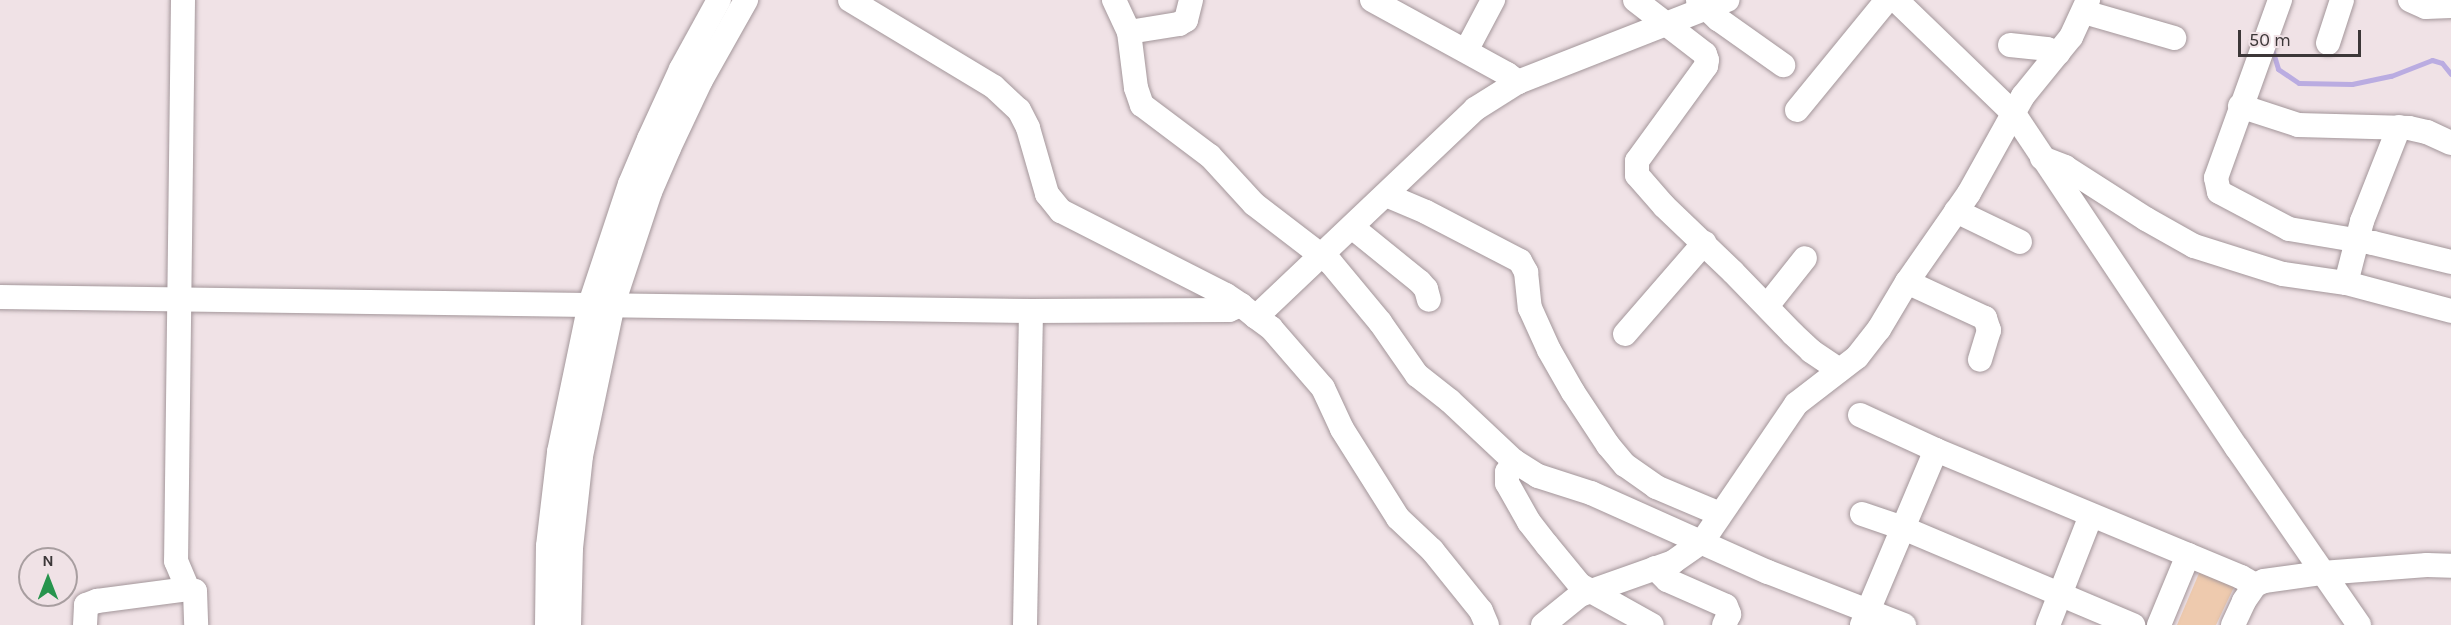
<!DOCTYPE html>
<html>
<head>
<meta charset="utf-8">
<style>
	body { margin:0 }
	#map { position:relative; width:2451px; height:625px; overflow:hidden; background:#f0e2e6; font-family:Karla,sans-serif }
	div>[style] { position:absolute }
	.green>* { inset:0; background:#eecaae }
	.stream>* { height:5px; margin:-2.5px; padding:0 2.5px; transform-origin:2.5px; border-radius:2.5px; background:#baace1 }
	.roads { filter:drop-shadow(0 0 2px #a3969a) drop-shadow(0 0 2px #a3969a) }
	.minor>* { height:24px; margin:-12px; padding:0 12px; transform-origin:12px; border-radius:12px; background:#fff }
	span { translate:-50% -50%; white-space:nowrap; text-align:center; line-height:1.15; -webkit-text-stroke:6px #f0e2e6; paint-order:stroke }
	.north { position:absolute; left:18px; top:547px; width:60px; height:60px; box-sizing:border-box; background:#f0e2e6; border:2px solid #a89ea0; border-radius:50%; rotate:0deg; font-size:16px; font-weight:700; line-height:24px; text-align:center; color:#3c3738 }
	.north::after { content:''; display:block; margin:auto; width:21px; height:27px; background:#27944d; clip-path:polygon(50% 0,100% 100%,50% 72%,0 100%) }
	.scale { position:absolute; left:2238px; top:30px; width:123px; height:27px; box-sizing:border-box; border:3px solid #3c3738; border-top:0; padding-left:8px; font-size:18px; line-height:21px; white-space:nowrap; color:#3c3738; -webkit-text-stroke:4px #f0e2e6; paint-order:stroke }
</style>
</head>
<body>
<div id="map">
	<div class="green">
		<i style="clip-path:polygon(2200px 571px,2235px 585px,2216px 625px,2177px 625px)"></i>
	</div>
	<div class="stream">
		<i style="left:2272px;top:49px;width:21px;rotate:73deg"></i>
		<i style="left:2278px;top:69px;width:25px;rotate:34deg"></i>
		<i style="left:2299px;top:83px;width:53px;rotate:1.1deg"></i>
		<i style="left:2352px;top:84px;width:40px;rotate:-12deg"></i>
		<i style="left:2391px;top:76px;width:44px;rotate:-21.3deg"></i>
		<i style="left:2432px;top:60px;width:10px;rotate:17deg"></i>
		<i style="left:2442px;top:63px;width:14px;rotate:51deg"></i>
	</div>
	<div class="roads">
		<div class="minor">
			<i style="left:183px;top:0;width:561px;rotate:90.71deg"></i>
			<i style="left:176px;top:561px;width:30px;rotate:67deg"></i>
			<i style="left:850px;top:0;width:168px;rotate:31.1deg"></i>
			<i style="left:994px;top:87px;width:34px;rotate:43deg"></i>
			<i style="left:1019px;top:110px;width:20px;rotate:63deg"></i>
			<i style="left:1028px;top:128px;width:69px;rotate:73.9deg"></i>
			<i style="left:1047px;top:194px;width:22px;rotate:51deg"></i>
			<i style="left:1061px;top:211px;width:185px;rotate:27deg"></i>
			<i style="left:1226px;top:295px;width:18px;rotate:34deg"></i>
			<i style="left:1114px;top:0;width:35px;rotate:65deg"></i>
			<i style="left:1129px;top:32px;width:56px;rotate:82.9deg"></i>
			<i style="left:1136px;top:88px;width:18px;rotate:71deg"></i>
			<i style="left:1142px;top:105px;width:85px;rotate:36.9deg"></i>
			<i style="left:1210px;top:156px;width:65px;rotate:47.5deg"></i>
			<i style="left:1254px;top:204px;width:97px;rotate:37.5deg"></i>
			<i style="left:1331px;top:263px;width:77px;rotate:50.3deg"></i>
			<i style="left:1380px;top:322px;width:65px;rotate:55.1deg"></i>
			<i style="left:1417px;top:375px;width:42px;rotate:38.2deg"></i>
			<i style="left:1450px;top:401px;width:88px;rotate:43.2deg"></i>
			<i style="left:1514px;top:461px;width:28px;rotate:32deg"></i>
			<i style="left:1538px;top:476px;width:56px;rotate:17.8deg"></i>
			<i style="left:1591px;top:493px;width:194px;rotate:24.1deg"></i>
			<i style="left:1768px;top:572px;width:146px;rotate:21.3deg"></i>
			<i style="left:1372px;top:0;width:154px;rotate:28.7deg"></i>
			<i style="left:1507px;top:74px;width:14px;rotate:36deg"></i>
			<i style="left:1635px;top:0;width:88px;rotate:37.6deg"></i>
			<i style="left:1705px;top:54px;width:6px;rotate:72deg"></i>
			<i style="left:1707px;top:60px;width:6px;rotate:99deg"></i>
			<i style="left:1706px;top:66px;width:117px;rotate:126deg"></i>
			<i style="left:1637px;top:161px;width:14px;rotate:90deg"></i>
			<i style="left:1637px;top:175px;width:41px;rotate:48.9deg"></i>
			<i style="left:1664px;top:206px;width:95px;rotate:43.7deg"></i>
			<i style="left:1733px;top:272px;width:86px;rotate:45.9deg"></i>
			<i style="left:1793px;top:334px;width:25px;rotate:43deg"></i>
			<i style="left:1811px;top:351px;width:34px;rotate:34deg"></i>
			<i style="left:1698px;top:0;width:28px;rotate:44deg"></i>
			<i style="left:1718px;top:19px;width:80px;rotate:35.3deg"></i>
			<i style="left:1896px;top:0;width:164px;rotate:44deg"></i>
			<i style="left:2014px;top:114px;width:402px;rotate:56.3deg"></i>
			<i style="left:2237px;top:448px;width:215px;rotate:55.4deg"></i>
			<i style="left:2280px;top:0;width:189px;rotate:109.8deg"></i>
			<i style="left:2216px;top:178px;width:14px;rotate:78deg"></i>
			<i style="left:2219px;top:192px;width:79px;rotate:27.9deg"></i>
			<i style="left:2289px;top:229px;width:85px;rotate:9.5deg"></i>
			<i style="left:2373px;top:243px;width:80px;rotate:13.7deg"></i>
			<i style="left:2410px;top:0;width:17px;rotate:24deg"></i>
			<i style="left:2426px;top:7px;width:25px;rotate:-2deg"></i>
			<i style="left:2084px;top:12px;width:94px;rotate:16.1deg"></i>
			<i style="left:1129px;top:32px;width:51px;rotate:-9.1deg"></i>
			<i style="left:1179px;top:24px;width:8px;rotate:-30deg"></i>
			<i style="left:1186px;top:20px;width:21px;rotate:-76deg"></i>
			<i style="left:2328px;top:43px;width:45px;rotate:-72deg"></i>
			<i style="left:2010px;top:45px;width:37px;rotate:6deg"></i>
			<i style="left:2047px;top:49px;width:12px;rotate:20deg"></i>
			<i style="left:1466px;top:51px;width:58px;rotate:-62.1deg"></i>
			<i style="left:2240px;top:106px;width:61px;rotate:18.1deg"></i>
			<i style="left:2298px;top:125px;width:111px;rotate:1.5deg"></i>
			<i style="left:2409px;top:128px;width:18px;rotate:13deg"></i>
			<i style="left:2427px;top:132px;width:26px;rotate:25deg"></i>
			<i style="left:1797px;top:110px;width:142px;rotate:-50.7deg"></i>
			<i style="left:2042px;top:158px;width:25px;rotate:21deg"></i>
			<i style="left:2065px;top:167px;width:96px;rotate:32.7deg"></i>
			<i style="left:2146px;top:219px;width:55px;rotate:29.4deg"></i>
			<i style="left:2194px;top:246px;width:93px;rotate:17.5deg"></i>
			<i style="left:2283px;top:274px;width:64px;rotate:8.1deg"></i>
			<i style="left:2346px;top:283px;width:109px;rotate:14.9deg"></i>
			<i style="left:1386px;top:195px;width:43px;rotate:23deg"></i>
			<i style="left:1426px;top:212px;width:106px;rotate:27.5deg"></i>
			<i style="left:1520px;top:261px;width:13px;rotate:61deg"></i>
			<i style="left:1526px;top:272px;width:36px;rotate:84deg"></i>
			<i style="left:1530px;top:308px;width:46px;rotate:65.7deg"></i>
			<i style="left:1549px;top:350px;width:48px;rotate:60.3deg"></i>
			<i style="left:1573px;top:392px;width:64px;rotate:56.6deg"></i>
			<i style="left:1608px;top:445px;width:26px;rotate:50deg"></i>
			<i style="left:1625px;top:465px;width:38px;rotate:35deg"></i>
			<i style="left:1656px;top:487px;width:69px;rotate:22.9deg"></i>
			<i style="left:1956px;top:211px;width:71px;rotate:25.8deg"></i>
			<i style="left:1352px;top:227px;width:87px;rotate:39deg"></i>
			<i style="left:1420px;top:282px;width:9px;rotate:49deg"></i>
			<i style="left:1426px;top:289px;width:11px;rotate:75deg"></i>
			<i style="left:1907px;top:282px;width:86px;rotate:24.8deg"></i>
			<i style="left:1985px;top:318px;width:13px;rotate:72deg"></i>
			<i style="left:1989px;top:330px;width:31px;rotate:107deg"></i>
			<i style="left:2346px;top:283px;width:64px;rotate:-75.5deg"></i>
			<i style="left:2362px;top:221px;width:101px;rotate:-68.5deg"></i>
			<i style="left:0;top:297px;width:1031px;rotate:0.78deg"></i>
			<i style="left:1031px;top:311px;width:198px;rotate:-0.3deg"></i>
			<i style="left:1229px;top:310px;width:13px;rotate:-23deg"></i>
			<i style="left:1241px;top:305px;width:19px;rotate:39deg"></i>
			<i style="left:1256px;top:317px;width:302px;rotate:-43.5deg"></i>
			<i style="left:1475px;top:109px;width:51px;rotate:-32.1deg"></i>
			<i style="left:1518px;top:82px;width:225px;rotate:-21.4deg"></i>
			<i style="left:1767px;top:306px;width:61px;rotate:-51.6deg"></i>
			<i style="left:1256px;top:317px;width:19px;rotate:36deg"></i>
			<i style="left:1271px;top:328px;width:79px;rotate:49.1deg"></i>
			<i style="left:1323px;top:388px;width:45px;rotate:65.1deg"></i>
			<i style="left:1342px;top:429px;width:105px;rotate:57.8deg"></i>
			<i style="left:1398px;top:518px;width:47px;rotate:43.3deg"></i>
			<i style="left:1432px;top:550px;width:78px;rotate:51.2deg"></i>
			<i style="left:1481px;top:611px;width:15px;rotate:67deg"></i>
			<i style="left:1625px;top:334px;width:121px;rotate:-49deg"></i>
			<i style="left:1860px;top:415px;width:84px;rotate:24.7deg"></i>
			<i style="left:1514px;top:461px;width:13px;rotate:122deg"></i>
			<i style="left:1507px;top:472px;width:11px;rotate:90deg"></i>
			<i style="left:1507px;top:483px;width:45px;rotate:60.6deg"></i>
			<i style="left:1529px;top:522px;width:29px;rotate:52deg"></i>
			<i style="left:1547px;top:545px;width:52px;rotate:50.5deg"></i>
			<i style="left:1580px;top:585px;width:82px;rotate:29.1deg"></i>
			<i style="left:1862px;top:514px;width:43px;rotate:18.9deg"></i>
			<i style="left:1903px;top:528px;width:250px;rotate:22.9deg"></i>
			<i style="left:1655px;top:568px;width:17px;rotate:45deg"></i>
			<i style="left:1667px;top:580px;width:64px;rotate:23.8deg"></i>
			<i style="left:1726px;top:606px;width:9px;rotate:69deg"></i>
			<i style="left:1729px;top:614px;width:12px;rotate:114deg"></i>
			<i style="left:85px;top:625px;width:20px;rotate:-87deg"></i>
			<i style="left:86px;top:605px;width:12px;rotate:-20deg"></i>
			<i style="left:97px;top:601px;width:92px;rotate:-7.5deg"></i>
			<i style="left:188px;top:589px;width:7px;rotate:16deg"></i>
			<i style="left:195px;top:591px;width:34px;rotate:88deg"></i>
			<i style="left:547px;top:625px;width:79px;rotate:-89.3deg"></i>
			<i style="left:548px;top:546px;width:95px;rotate:-83.3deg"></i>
			<i style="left:559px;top:452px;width:151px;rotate:-78.2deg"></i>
			<i style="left:590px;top:304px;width:126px;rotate:-71.6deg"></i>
			<i style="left:630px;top:184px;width:49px;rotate:-67.1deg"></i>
			<i style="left:649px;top:139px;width:77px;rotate:-65.4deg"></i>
			<i style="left:681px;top:69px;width:79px;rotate:-61.2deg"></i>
			<i style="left:569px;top:625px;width:77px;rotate:-88.5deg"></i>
			<i style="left:571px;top:548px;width:93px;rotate:-83.8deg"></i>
			<i style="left:581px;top:456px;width:155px;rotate:-78.1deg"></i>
			<i style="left:613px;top:304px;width:118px;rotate:-71.7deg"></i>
			<i style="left:650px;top:192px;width:48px;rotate:-66.6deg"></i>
			<i style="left:669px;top:148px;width:75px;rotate:-64.8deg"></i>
			<i style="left:701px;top:80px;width:92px;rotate:-60.6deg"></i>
			<i style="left:1025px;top:625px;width:314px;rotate:-88.9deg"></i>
			<i style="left:1543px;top:625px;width:48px;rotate:-39deg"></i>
			<i style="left:1580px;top:595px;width:99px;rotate:-19.5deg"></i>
			<i style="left:1673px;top:562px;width:35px;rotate:-35deg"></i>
			<i style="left:1702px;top:542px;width:167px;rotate:-55.7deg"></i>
			<i style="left:1796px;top:404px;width:77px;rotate:-37.6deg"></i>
			<i style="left:1857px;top:357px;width:36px;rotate:-52deg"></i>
			<i style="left:1879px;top:329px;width:55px;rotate:-59.2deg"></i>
			<i style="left:1907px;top:282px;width:108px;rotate:-55.1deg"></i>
			<i style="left:1969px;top:193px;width:111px;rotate:-60.9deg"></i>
			<i style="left:2023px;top:96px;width:76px;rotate:-50.9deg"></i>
			<i style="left:2071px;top:37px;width:41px;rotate:-65.3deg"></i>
			<i style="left:1862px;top:625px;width:190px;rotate:-67.1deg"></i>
			<i style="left:1936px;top:450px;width:330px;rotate:22.6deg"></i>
			<i style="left:2241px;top:577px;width:16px;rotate:30deg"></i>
			<i style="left:2048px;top:625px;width:118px;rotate:-68.6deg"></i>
			<i style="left:2159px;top:625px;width:76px;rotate:-67.5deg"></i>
			<i style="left:2233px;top:625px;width:26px;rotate:-65deg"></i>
			<i style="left:2244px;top:601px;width:19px;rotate:-55deg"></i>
			<i style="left:2255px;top:585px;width:10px;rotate:-24deg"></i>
			<i style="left:2264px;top:581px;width:59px;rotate:-7.9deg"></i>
			<i style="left:2322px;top:573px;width:105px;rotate:-4.4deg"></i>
			<i style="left:2427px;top:565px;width:24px;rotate:2deg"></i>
		</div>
	</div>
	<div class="north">N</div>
	<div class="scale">50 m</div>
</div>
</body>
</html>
